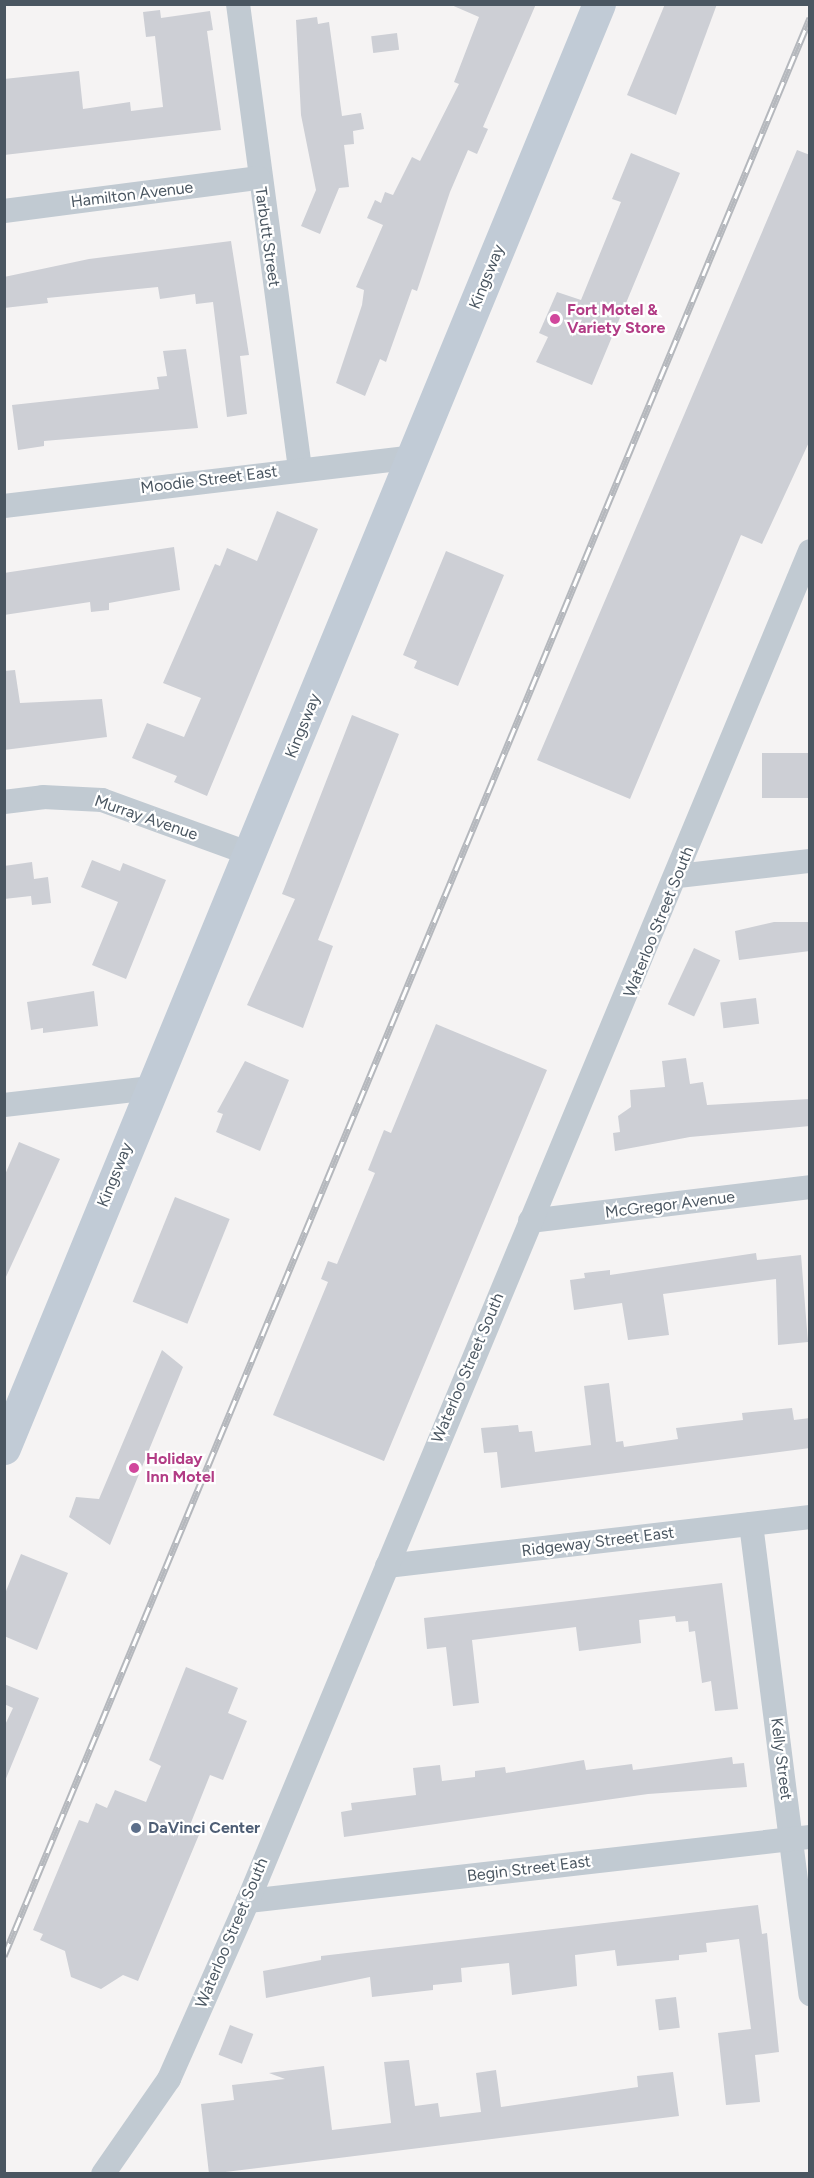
<!DOCTYPE html>
<html>
<head>
<meta charset="utf-8">
<style>
	body { margin:0 }
	#map { position:relative; width:814px; height:2178px; overflow:hidden; background:#f5f3f3; font-family:Figtree,sans-serif }
	div>[style] { position:absolute }
	.building>* { inset:0; background:#cdcfd5; transform-origin:0 0 }
	.street>* { height:24px; margin:-12px; padding:0 12px; transform-origin:12px; border-radius:12px; background:#c1cad2 }
	.secondary>* { height:33px; margin:-16.5px; padding:0 16.5px; transform-origin:16.5px; border-radius:16.5px; background:#c1cbd6 }
	.rail>* { height:7px; margin-top:-3.5px; transform-origin:0; background:repeating-linear-gradient(90deg,#fff 0 14px,#b5b8bd 0 28px); box-sizing:border-box; border-block:2px solid #b5b8bd }
	.dots>* { width:16px; height:16px; translate:-50% -50%; box-sizing:border-box; border:3px solid #fff; border-radius:50% }
	span { translate:-50% -50%; white-space:nowrap; text-align:center; line-height:1.15; -webkit-text-stroke:4.5px #fff; paint-order:stroke }
	.street-label { font-size:16px; color:#4a5661 }
	.hotel-label { font-size:16px; color:#b23c85; font-weight:700 }
	.left { translate:0 -50%; text-align:left }
	.service-label { font-size:16px; color:#4e5e75; font-weight:700 }
	.frame { position:absolute; inset:0; border:6px solid #4a5661; pointer-events:none }
</style>
</head>
<body>
<div id="map">
	<div class="building">
		<i style="clip-path:polygon(449px 4px,536px 4px,483px 127px,488px 129px,477px 154px,468px 150px,450px 192px,417px 291px,412px 289px,386px 362px,380px 359px,365px 396px,336px 383px,362px 305px,364px 290px,356px 287px,383px 225px,367px 218px,375px 200px,381px 203px,385px 192px,393px 195px,412px 157px,420px 161px,459px 84px,454px 82px,479px 17px)"></i>
		<i style="clip-path:polygon(665px 4px,717px 4px,676px 115px,627px 95px)"></i>
		<i style="clip-path:polygon(160px 10px,161px 18px,210px 11px,213px 30px,207px 31px,221px 130px,4px 155px,4px 79px,79px 71px,83px 109px,130px 102px,131px 111px,163px 107px,155px 36px,146px 37px,143px 12px)"></i>
		<i style="clip-path:polygon(317px 17px,318px 24px,329px 22px,342px 116px,361px 113px,364px 129px,353px 131px,354px 144px,344px 145px,349px 187px,339px 188px,320px 234px,301px 226px,316px 190px,301px 115px,296px 20px)"></i>
		<i style="left:397px;top:33px;width:17px;height:26px;rotate:83deg"></i>
		<i style="clip-path:polygon(797px 150px,810px 155px,810px 440px,762px 544px,741px 535px,630px 799px,537px 760px)"></i>
		<i style="clip-path:polygon(631px 153px,680px 173px,592px 385px,536px 362px,548px 337px,539px 333px,557px 292px,581px 300px,621px 202px,612px 199px)"></i>
		<i style="clip-path:polygon(231px 241px,249px 355px,240px 356px,247px 414px,227px 417px,213px 302px,196px 304px,195px 294px,160px 299px,158px 287px,47px 298px,48px 303px,4px 308px,4px 277px,89px 259px)"></i>
		<i style="clip-path:polygon(186px 349px,198px 428px,44px 441px,44px 446px,18px 450px,12px 405px,159px 389px,157px 377px,167px 376px,163px 351px)"></i>
		<i style="clip-path:polygon(277px 511px,318px 529px,207px 796px,174px 782px,177px 776px,132px 758px,147px 723px,184px 737px,201px 698px,163px 683px,215px 564px,220px 566px,227px 548px,257px 561px)"></i>
		<i style="clip-path:polygon(174px 547px,180px 590px,109px 603px,109px 610px,91px 612px,90px 602px,4px 615px,4px 573px)"></i>
		<i style="clip-path:polygon(446px 551px,504px 575px,458px 686px,414px 668px,417px 661px,403px 655px)"></i>
		<i style="clip-path:polygon(15px 670px,20px 703px,102px 699px,107px 737px,4px 750px,4px 671px)"></i>
		<i style="clip-path:polygon(352px 715px,399px 734px,318px 940px,333px 946px,303px 1028px,247px 1005px,295px 899px,282px 894px)"></i>
		<i style="left:810px;top:753px;width:45px;height:48px;rotate:90deg"></i>
		<i style="clip-path:polygon(92px 860px,120px 871px,123px 863px,166px 880px,126px 979px,92px 965px,118px 902px,81px 887px)"></i>
		<i style="clip-path:polygon(32px 862px,34px 879px,48px 877px,51px 903px,32px 905px,31px 896px,4px 899px,4px 866px)"></i>
		<i style="clip-path:polygon(774px 922px,810px 922px,810px 951px,739px 960px,735px 931px)"></i>
		<i style="left:694px;top:948px;width:29px;height:62px;rotate:25deg"></i>
		<i style="clip-path:polygon(94px 991px,98px 1026px,43px 1033px,43px 1028px,31px 1030px,27px 1002px)"></i>
		<i style="left:756px;top:998px;width:26px;height:36px;rotate:83deg"></i>
		<i style="clip-path:polygon(436px 1024px,547px 1070px,384px 1461px,273px 1415px,328px 1282px,321px 1279px,328px 1261px,337px 1264px,375px 1173px,368px 1170px,384px 1130px,391px 1133px)"></i>
		<i style="clip-path:polygon(686px 1058px,690px 1084px,703px 1082px,707px 1105px,810px 1099px,810px 1126px,690px 1137px,615px 1151px,613px 1133px,620px 1132px,618px 1116px,631px 1107px,630px 1090px,665px 1087px,662px 1061px)"></i>
		<i style="clip-path:polygon(245px 1061px,289px 1080px,260px 1151px,216px 1132px,223px 1114px,217px 1112px)"></i>
		<i style="clip-path:polygon(19px 1142px,60px 1159px,5px 1279px,4px 1177px)"></i>
		<i style="left:175px;top:1197px;width:59px;height:113px;rotate:22deg"></i>
		<i style="clip-path:polygon(756px 1253px,757px 1260px,801px 1255px,808px 1342px,778px 1345px,776px 1279px,663px 1294px,669px 1335px,628px 1340px,622px 1303px,574px 1310px,570px 1280px,585px 1278px,584px 1273px,610px 1270px,610px 1275px)"></i>
		<i style="clip-path:polygon(162px 1350px,183px 1367px,110px 1545px,69px 1517px,76px 1497px,99px 1499px)"></i>
		<i style="clip-path:polygon(609px 1383px,616px 1442px,623px 1441px,624px 1447px,678px 1439px,676px 1428px,743px 1420px,742px 1413px,792px 1408px,794px 1420px,810px 1418px,810px 1448px,501px 1488px,497px 1452px,484px 1453px,481px 1428px,518px 1425px,519px 1432px,532px 1431px,535px 1452px,591px 1445px,584px 1386px)"></i>
		<i style="clip-path:polygon(21px 1554px,68px 1573px,37px 1650px,4px 1636px,4px 1596px)"></i>
		<i style="clip-path:polygon(722px 1583px,738px 1709px,715px 1711px,711px 1681px,702px 1683px,695px 1631px,689px 1632px,688px 1621px,676px 1622px,675px 1616px,639px 1620px,641px 1643px,579px 1651px,576px 1627px,472px 1640px,479px 1703px,453px 1706px,446px 1647px,427px 1649px,424px 1618px)"></i>
		<i style="clip-path:polygon(186px 1667px,238px 1688px,228px 1713px,247px 1721px,223px 1780px,210px 1775px,190px 1825px,201px 1830px,138px 1981px,123px 1975px,101px 1989px,71px 1977px,65px 1951px,40px 1940px,43px 1934px,33px 1930px,79px 1820px,88px 1823px,96px 1803px,107px 1808px,115px 1790px,146px 1802px,161px 1766px,149px 1760px)"></i>
		<i style="clip-path:polygon(4px 1684px,39px 1698px,5px 1781px,4px 1727px,13px 1708px,4px 1704px)"></i>
		<i style="clip-path:polygon(732px 1757px,733px 1764px,744px 1763px,747px 1787px,648px 1794px,344px 1837px,341px 1812px,352px 1810px,351px 1803px,416px 1795px,413px 1768px,440px 1765px,442px 1781px,475px 1777px,475px 1771px,505px 1767px,506px 1773px,584px 1760px,586px 1770px,632px 1764px,633px 1770px)"></i>
		<i style="clip-path:polygon(758px 1905px,762px 1934px,767px 1933px,779px 2052px,755px 2055px,760px 2102px,726px 2105px,718px 2033px,751px 2029px,739px 1939px,706px 1943px,707px 1952px,679px 1955px,679px 1960px,617px 1966px,615px 1950px,575px 1955px,577px 1986px,512px 1995px,509px 1963px,461px 1968px,462px 1982px,433px 1985px,433px 1990px,372px 1997px,370px 1977px,266px 1998px,263px 1971px,321px 1960px,321px 1956px)"></i>
		<i style="left:676px;top:1997px;width:31px;height:21px;rotate:83deg"></i>
		<i style="left:230px;top:2025px;width:25px;height:32px;rotate:21deg"></i>
		<i style="clip-path:polygon(409px 2060px,415px 2106px,438px 2103px,440px 2117px,481px 2112px,476px 2073px,496px 2070px,501px 2107px,638px 2087px,637px 2076px,673px 2072px,679px 2116px,209px 2174px,201px 2104px,234px 2100px,232px 2085px,285px 2079px,269px 2073px,324px 2066px,332px 2130px,391px 2123px,384px 2062px)"></i>
	</div>
	<div class="street">
		<i style="left:238px;top:4px;width:469px;rotate:82.4deg"></i>
		<i style="left:4px;top:211px;width:257px;rotate:-7.4deg"></i>
		<i style="left:4px;top:506px;width:412px;rotate:-6.8deg"></i>
		<i style="left:4px;top:802px;width:39px;rotate:-7deg"></i>
		<i style="left:43px;top:797px;width:59px;rotate:2.9deg"></i>
		<i style="left:102px;top:800px;width:158px;rotate:20deg"></i>
		<i style="left:678px;top:876px;width:133px;rotate:-6.5deg"></i>
		<i style="left:4px;top:1105px;width:148px;rotate:-6.6deg"></i>
		<i style="left:530px;top:1221px;width:282px;rotate:-6.9deg"></i>
		<i style="left:751px;top:1524px;width:474px;rotate:82.8deg"></i>
		<i style="left:387px;top:1566px;width:426px;rotate:-6.6deg"></i>
		<i style="left:248px;top:1901px;width:566px;rotate:-6.5deg"></i>
		<i style="left:103px;top:2174px;width:116px;rotate:-55.2deg"></i>
		<i style="left:169px;top:2079px;width:195px;rotate:-66.1deg"></i>
		<i style="left:248px;top:1901px;width:1462px;rotate:-67.4deg"></i>
	</div>
	<div class="secondary">
		<i style="left:4px;top:1448px;width:1562px;rotate:-67.61deg"></i>
	</div>
	<div class="rail">
		<i style="left:4px;top:1956px;width:2099px;rotate:-67.42deg"></i>
	</div>
	<div class="dots">
		<i style="left:555px;top:319px;background:#d1479c"></i>
		<i style="left:134px;top:1468px;background:#d1479c"></i>
		<i style="left:136px;top:1828px;background:#5c6f8a"></i>
	</div>
	<div class="street-label">
		<span style="left:132px;top:195px;rotate:-7deg">Hamilton Avenue</span>
		<span style="left:267px;top:237px;rotate:82deg">Tarbutt Street</span>
		<span style="left:487px;top:277px;rotate:-68deg">Kingsway</span>
		<span style="left:209px;top:480px;rotate:-7deg">Moodie Street East</span>
		<span style="left:303px;top:726px;rotate:-68deg">Kingsway</span>
		<span style="left:146px;top:818px;rotate:19deg">Murray Avenue</span>
		<span style="left:659px;top:922px;rotate:-68deg">Waterloo Street South</span>
		<span style="left:115px;top:1175px;rotate:-68deg">Kingsway</span>
		<span style="left:670px;top:1205px;rotate:-7deg">McGregor Avenue</span>
		<span style="left:468px;top:1368px;rotate:-67deg">Waterloo Street South</span>
		<span style="left:598px;top:1542px;rotate:-7deg">Ridgeway Street East</span>
		<span style="left:781px;top:1759px;rotate:83deg">Kelly Street</span>
		<span style="left:529px;top:1869px;rotate:-7deg">Begin Street East</span>
		<span style="left:232px;top:1933px;rotate:-67deg">Waterloo Street South</span>
	</div>
	<div class="hotel-label">
		<span class="left" style="left:567px;top:319px">Fort Motel &amp;<br>Variety Store</span>
		<span class="left" style="left:146px;top:1468px">Holiday<br>Inn Motel</span>
	</div>
	<div class="service-label">
		<span class="left" style="left:148px;top:1828px">DaVinci Center</span>
	</div>
	<div class="frame"></div>
</div>
</body>
</html>
